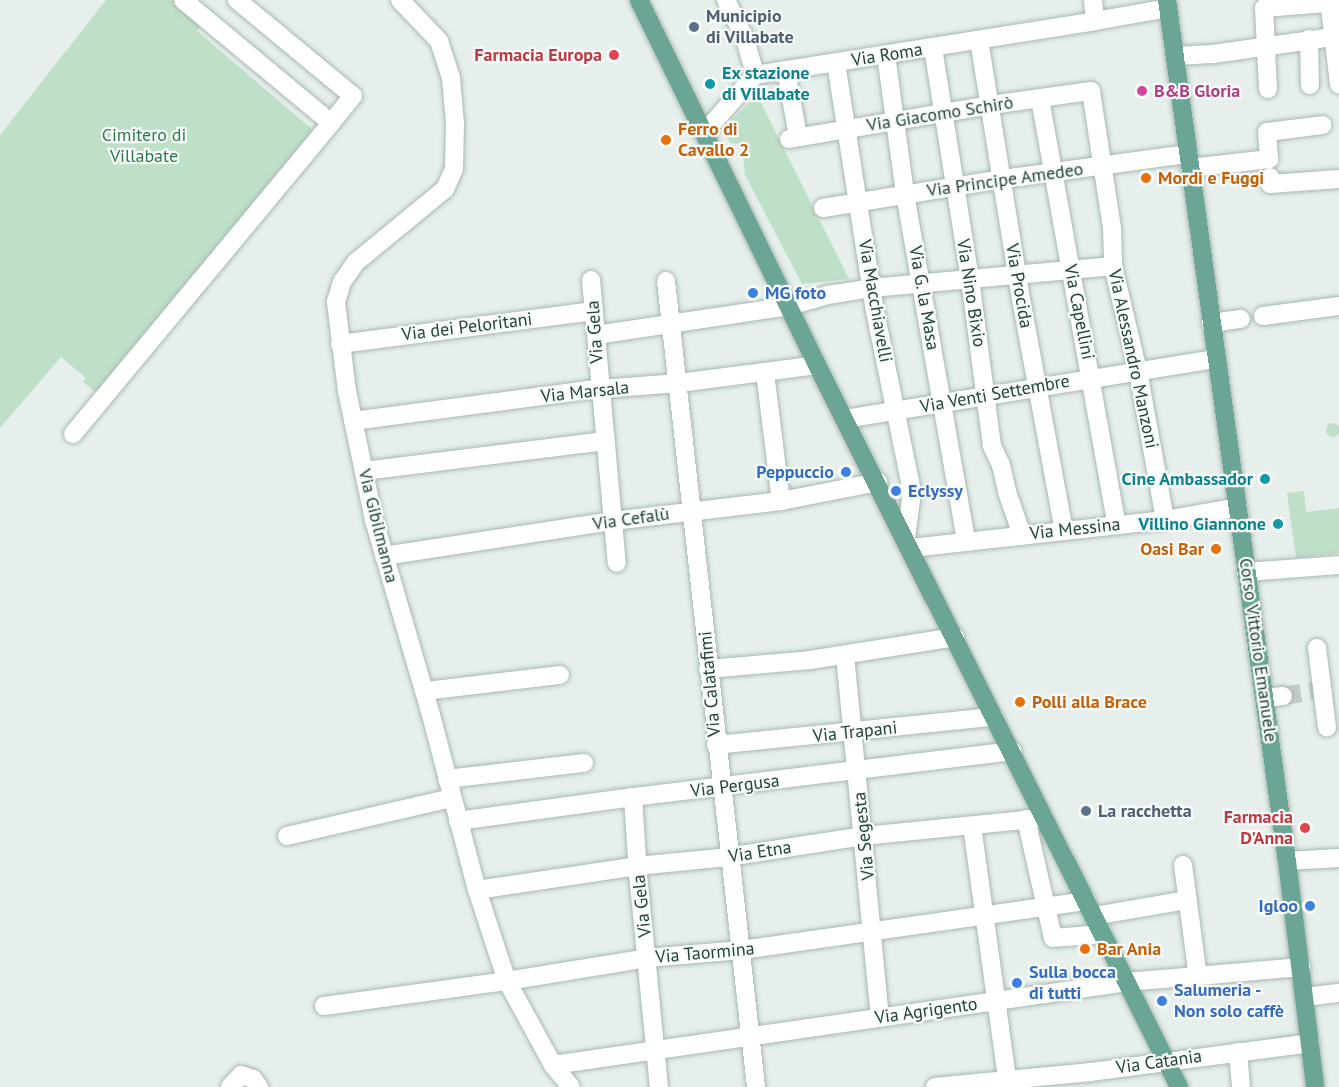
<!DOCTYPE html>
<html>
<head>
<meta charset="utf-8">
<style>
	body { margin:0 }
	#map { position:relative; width:1339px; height:1087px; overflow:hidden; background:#e6efeb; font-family:"PT Sans",sans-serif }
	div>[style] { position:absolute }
	.green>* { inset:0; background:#bfe0c8 }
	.round { border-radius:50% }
	.minor-tunnel>* { height:18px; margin-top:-9px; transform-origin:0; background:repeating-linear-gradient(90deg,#bfccc8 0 18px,transparent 0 27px) }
	.roads { filter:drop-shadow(0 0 2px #a8b8b2) drop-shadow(0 0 2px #a8b8b2) }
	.minor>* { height:18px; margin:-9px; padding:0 9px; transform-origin:9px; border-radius:9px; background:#fff }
	.major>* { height:18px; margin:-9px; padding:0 9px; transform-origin:9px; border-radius:9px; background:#6aa596 }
	.dots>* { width:16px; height:16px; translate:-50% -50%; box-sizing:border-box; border:3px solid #f7fbf9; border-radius:50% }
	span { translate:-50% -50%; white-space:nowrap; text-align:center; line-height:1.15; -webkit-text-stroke:4.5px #f7fbf9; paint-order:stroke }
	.service-label { font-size:18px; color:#4e5e75; font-weight:700 }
	.left { translate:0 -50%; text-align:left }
	.health-label { font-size:18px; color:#be3a42; font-weight:700 }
	.right { translate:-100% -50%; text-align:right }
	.street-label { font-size:18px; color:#24423a }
	.culture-label { font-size:18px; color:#0d838f; font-weight:700 }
	.hotel-label { font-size:18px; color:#b23c85; font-weight:700 }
	.food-label { font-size:18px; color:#c56008; font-weight:700 }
	.park-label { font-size:18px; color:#2d7a4b }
	.shop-label { font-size:18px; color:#366cbe; font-weight:700 }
</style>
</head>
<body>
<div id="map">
	<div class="green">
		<i style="clip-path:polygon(106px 0,177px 0,203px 23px,197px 31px,313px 130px,97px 393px,83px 382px,86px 378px,61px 357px,0 428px,0 135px)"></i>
		<i style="clip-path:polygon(757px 95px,849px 279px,802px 284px,745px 175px,743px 154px,737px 144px,730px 143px,723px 129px)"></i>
		<i class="round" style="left:1326px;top:423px;width:14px;height:14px"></i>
		<i style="clip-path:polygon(1304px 491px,1306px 512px,1339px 508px,1339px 553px,1296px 558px,1287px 493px)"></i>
	</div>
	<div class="minor-tunnel">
		<i style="left:1283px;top:696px;width:32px;rotate:-9deg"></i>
	</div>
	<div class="roads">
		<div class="minor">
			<i style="left:183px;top:0;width:192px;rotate:39.7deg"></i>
			<i style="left:331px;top:123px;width:35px;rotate:-51deg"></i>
			<i style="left:353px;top:96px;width:151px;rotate:-140.4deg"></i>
			<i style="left:400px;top:0;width:57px;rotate:46.4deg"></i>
			<i style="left:439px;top:41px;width:39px;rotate:72deg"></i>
			<i style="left:451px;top:78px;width:46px;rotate:85deg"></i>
			<i style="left:455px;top:124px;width:45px;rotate:91.3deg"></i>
			<i style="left:454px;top:169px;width:22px;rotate:114deg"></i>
			<i style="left:445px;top:189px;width:115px;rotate:140.6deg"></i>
			<i style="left:356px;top:262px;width:24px;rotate:125deg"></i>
			<i style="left:342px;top:282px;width:21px;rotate:107deg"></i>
			<i style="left:336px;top:302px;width:90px;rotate:83deg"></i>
			<i style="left:347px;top:391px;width:132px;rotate:78.2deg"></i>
			<i style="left:374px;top:520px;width:203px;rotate:73.7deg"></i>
			<i style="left:431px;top:715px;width:181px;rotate:75.3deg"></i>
			<i style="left:477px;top:890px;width:96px;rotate:71.8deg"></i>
			<i style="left:507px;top:981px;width:96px;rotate:61.3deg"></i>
			<i style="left:553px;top:1065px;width:28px;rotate:51deg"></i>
			<i style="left:726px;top:0;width:43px;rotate:64deg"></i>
			<i style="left:745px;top:39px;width:37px;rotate:74deg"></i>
			<i style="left:1093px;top:0;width:21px;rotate:85deg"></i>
			<i style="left:1095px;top:21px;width:74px;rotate:-10.1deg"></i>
			<i style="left:1329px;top:0;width:85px;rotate:83.2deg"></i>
			<i style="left:1309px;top:39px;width:46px;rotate:88.8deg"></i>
			<i style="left:979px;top:40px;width:262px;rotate:80.8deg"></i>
			<i style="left:1021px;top:299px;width:236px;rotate:79.5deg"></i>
			<i style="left:933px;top:48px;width:234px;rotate:80.9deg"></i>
			<i style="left:970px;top:279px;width:168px;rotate:82.5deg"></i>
			<i style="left:992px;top:446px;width:21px;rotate:65deg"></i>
			<i style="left:1001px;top:465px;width:28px;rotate:77deg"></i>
			<i style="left:1007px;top:492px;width:46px;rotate:70.8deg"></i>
			<i style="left:886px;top:55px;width:140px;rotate:82.2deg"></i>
			<i style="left:905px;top:194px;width:352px;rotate:80deg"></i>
			<i style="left:1175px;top:56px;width:38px;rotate:-3deg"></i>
			<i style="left:1213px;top:54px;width:127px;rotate:-8.1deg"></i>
			<i style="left:836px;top:63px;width:251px;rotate:81.1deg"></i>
			<i style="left:875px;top:311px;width:185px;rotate:78.4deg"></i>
			<i style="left:912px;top:492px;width:46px;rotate:97.4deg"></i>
			<i style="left:786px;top:70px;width:68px;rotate:79.8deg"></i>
			<i style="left:1268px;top:89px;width:81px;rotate:-92.8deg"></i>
			<i style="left:1264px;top:8px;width:75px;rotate:-4.6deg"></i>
			<i style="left:1040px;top:99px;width:433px;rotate:79.8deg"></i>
			<i style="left:704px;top:133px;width:77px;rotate:-48.7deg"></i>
			<i style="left:755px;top:75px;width:344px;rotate:-9deg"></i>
			<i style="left:789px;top:139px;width:205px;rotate:-9.6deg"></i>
			<i style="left:991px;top:105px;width:101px;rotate:-8deg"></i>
			<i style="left:1091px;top:91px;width:140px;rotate:81.3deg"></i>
			<i style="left:1112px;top:229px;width:37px;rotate:88deg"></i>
			<i style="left:1113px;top:266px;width:108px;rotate:76.6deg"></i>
			<i style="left:1138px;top:371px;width:151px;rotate:79.7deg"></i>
			<i style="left:1190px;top:168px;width:80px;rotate:-6.5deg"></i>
			<i style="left:1269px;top:159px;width:27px;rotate:-94deg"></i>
			<i style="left:1267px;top:132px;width:56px;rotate:-7.1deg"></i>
			<i style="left:1270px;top:177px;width:7px;rotate:90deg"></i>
			<i style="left:1270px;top:184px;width:69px;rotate:-4.1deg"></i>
			<i style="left:823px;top:208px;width:182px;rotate:-9.2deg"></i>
			<i style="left:1003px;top:179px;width:187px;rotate:-7.7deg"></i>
			<i style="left:591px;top:280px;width:284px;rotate:84.8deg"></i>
			<i style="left:666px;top:281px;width:811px;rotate:83.63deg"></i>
			<i style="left:1263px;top:316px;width:77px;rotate:-7.5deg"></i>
			<i style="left:1211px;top:323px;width:30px;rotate:-8deg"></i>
			<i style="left:596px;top:335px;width:195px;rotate:-8.5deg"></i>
			<i style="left:789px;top:306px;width:41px;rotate:-15.8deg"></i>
			<i style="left:828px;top:295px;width:45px;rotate:-9deg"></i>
			<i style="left:872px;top:288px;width:242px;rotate:-5.2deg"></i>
			<i style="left:340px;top:344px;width:256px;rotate:-7.4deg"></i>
			<i style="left:765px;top:373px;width:129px;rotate:82.9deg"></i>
			<i style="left:845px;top:419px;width:376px;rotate:-9.2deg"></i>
			<i style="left:353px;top:421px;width:236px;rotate:-7.5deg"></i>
			<i style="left:587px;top:390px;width:92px;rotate:-4.4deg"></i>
			<i style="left:679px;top:383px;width:139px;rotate:-7.4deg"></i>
			<i style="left:73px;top:434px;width:404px;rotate:-50.3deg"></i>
			<i style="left:364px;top:471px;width:243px;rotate:-7.1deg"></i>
			<i style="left:911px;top:548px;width:256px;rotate:-6.3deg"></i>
			<i style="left:1165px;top:520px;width:74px;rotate:-10.1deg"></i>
			<i style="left:384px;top:556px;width:232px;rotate:-8.7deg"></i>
			<i style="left:613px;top:521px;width:169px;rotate:-6.8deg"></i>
			<i style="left:781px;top:501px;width:99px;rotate:-11.1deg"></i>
			<i style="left:1246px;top:572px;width:93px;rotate:-4.3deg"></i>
			<i style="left:1317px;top:648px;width:80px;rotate:82.8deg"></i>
			<i style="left:845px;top:655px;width:364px;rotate:84.5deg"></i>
			<i style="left:708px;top:669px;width:102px;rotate:-5deg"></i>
			<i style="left:810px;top:660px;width:147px;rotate:-9deg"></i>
			<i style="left:425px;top:691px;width:136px;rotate:-6.8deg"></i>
			<i style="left:1264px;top:698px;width:19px;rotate:-6deg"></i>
			<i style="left:716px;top:745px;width:279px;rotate:-5.8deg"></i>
			<i style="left:447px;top:779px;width:138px;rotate:-6.7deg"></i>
			<i style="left:633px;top:797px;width:77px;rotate:86.3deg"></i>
			<i style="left:638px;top:874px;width:214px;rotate:84.4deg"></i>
			<i style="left:1026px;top:819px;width:122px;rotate:77.2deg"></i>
			<i style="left:1053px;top:938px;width:50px;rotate:-4.6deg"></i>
			<i style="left:458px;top:821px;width:177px;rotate:-7.8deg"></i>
			<i style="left:633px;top:797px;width:382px;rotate:-6.9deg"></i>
			<i style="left:972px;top:826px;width:263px;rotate:82.1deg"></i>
			<i style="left:287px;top:836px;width:169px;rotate:-13deg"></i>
			<i style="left:1287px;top:861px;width:52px;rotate:-3.3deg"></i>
			<i style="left:1183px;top:865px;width:113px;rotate:82.4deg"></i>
			<i style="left:477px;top:890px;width:162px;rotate:-8.5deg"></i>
			<i style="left:637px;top:866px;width:91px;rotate:-5.6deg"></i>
			<i style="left:728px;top:857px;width:138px;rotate:-8.8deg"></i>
			<i style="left:864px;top:836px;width:181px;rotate:-5.7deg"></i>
			<i style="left:1094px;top:916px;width:95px;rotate:-9.7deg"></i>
			<i style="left:1305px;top:997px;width:34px;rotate:-7deg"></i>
			<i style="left:324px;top:1006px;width:185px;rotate:-7.8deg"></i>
			<i style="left:507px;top:981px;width:142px;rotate:-9.3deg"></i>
			<i style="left:647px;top:958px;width:95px;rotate:-4.8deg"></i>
			<i style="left:742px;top:950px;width:348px;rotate:-8.1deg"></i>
			<i style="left:1238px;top:1052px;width:35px;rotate:85deg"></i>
			<i style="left:553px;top:1065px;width:580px;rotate:-8.23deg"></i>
			<i style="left:1127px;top:982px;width:175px;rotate:-4.9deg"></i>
			<i style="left:230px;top:1087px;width:16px;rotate:-47deg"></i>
			<i style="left:241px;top:1075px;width:13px;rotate:18deg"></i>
			<i style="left:253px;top:1079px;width:10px;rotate:53deg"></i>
			<i style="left:935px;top:1087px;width:157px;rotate:-5.5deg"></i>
			<i style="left:1091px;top:1072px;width:221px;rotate:-7.5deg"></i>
		</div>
		<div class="major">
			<i style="left:639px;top:0;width:406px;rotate:64deg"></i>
			<i style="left:817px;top:365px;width:808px;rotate:63.37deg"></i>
			<i style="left:1167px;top:0;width:869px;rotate:82.07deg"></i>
			<i style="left:1287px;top:861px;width:228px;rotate:82.9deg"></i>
		</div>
	</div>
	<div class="dots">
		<i style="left:694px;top:27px;background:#5c6f8a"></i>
		<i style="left:614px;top:55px;background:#e0444e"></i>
		<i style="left:710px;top:84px;background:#0f9aa8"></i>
		<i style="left:1142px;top:91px;background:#d1479c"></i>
		<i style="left:666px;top:140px;background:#e8710a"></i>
		<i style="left:1146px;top:178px;background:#e8710a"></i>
		<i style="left:753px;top:293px;background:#3f7fe0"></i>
		<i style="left:846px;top:472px;background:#3f7fe0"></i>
		<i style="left:1265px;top:479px;background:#0f9aa8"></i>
		<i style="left:896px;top:491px;background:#3f7fe0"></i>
		<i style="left:1278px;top:524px;background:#0f9aa8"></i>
		<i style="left:1216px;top:549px;background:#e8710a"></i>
		<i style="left:1020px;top:702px;background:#e8710a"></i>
		<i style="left:1086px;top:811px;background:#5c6f8a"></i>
		<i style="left:1305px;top:828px;background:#e0444e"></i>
		<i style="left:1310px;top:906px;background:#3f7fe0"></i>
		<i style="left:1085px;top:949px;background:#e8710a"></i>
		<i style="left:1017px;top:983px;background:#3f7fe0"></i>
		<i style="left:1162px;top:1001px;background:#3f7fe0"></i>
	</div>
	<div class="service-label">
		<span class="left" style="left:706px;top:27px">Municipio<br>di Villabate</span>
		<span class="left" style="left:1098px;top:811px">La racchetta</span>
	</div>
	<div class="health-label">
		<span class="right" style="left:602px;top:55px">Farmacia Europa</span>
		<span class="right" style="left:1293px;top:828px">Farmacia<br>D'Anna</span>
	</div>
	<div class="street-label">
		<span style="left:887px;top:55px;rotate:-9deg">Via Roma</span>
		<span style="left:940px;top:114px;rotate:-9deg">Via Giacomo Schirò</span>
		<span style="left:1005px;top:180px;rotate:-8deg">Via Principe Amedeo</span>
		<span style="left:1019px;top:286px;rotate:80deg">Via Procida</span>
		<span style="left:971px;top:293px;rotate:81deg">Via Nino Bixio</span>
		<span style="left:924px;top:298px;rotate:80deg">Via G. la Masa</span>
		<span style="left:875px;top:301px;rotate:80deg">Via Macchiavelli</span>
		<span style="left:1079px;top:312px;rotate:79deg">Via Capellini</span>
		<span style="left:467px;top:327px;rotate:-7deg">Via dei Peloritani</span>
		<span style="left:595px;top:332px;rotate:-94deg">Via Gela</span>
		<span style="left:1133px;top:359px;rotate:78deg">Via Alessandro Manzoni</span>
		<span style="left:585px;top:392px;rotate:-6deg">Via Marsala</span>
		<span style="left:995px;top:394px;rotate:-10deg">Via Venti Settembre</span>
		<span style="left:631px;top:519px;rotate:-8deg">Via Cefalù</span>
		<span style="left:378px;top:526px;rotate:76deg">Via Gibilmanna</span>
		<span style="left:1075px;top:529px;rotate:-6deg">Via Messina</span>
		<span style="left:1258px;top:650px;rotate:82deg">Corso Vittorio Emanuele</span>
		<span style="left:710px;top:684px;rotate:-95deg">Via Calatafimi</span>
		<span style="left:855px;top:732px;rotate:-6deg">Via Trapani</span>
		<span style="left:735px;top:786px;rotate:-7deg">Via Pergusa</span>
		<span style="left:864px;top:836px;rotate:-96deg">Via Segesta</span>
		<span style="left:760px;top:852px;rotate:-9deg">Via Etna</span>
		<span style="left:642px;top:906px;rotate:-96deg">Via Gela</span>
		<span style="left:705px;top:953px;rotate:-5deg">Via Taormina</span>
		<span style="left:926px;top:1011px;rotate:-8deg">Via Agrigento</span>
		<span style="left:1159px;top:1062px;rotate:-8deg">Via Catania</span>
	</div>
	<div class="culture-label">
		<span class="left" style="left:722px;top:84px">Ex stazione<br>di Villabate</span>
		<span class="right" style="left:1253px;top:479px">Cine Ambassador</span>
		<span class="right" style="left:1266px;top:524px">Villino Giannone</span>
	</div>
	<div class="hotel-label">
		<span class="left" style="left:1154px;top:91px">B&amp;B Gloria</span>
	</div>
	<div class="food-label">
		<span class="left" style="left:678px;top:140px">Ferro di<br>Cavallo 2</span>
		<span class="left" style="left:1158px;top:178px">Mordi e Fuggi</span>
		<span class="right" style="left:1204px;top:549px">Oasi Bar</span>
		<span class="left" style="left:1032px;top:702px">Polli alla Brace</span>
		<span class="left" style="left:1097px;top:949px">Bar Ania</span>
	</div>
	<div class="park-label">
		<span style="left:144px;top:146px">Cimitero di<br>Villabate</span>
	</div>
	<div class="shop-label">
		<span class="left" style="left:765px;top:293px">MG foto</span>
		<span class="right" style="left:834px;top:472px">Peppuccio</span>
		<span class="left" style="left:908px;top:491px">Eclyssy</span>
		<span class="right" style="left:1298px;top:906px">Igloo</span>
		<span class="left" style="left:1029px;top:983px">Sulla bocca<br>di tutti</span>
		<span class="left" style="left:1174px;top:1001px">Salumeria -<br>Non solo caffè</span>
	</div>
</div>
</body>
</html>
